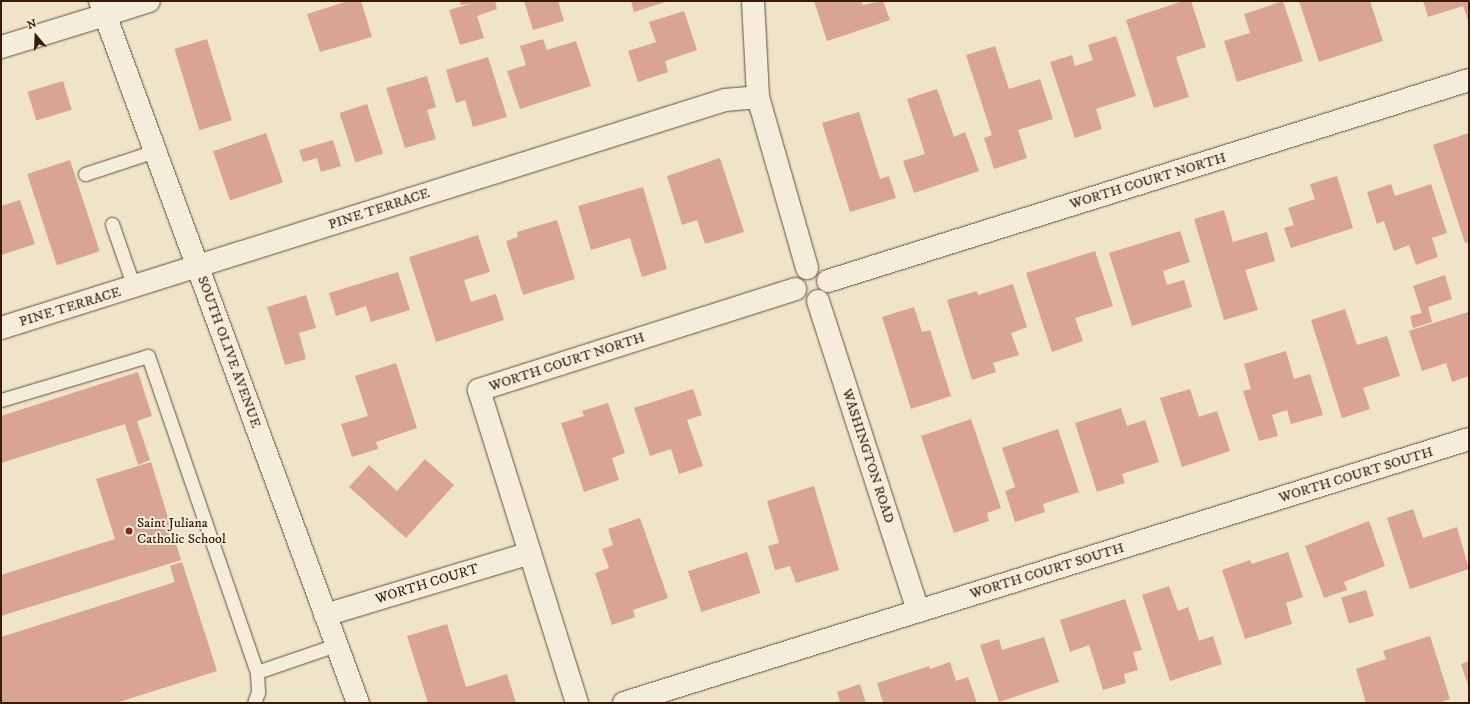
<!DOCTYPE html>
<html>
<head>
<meta charset="utf-8">
<style>
	body { margin:0 }
	#map { position:relative; width:1470px; height:704px; overflow:hidden; background:#efe4c8; font-family:"IM FELL DW Pica",serif }
	div>[style] { position:absolute }
	.building>* { inset:0; background:#d9a493; transform-origin:0 0 }
	.roads { filter:drop-shadow(0 0 1px #674d3a) drop-shadow(0 0 1px #674d3a) }
	.lane>* { height:13px; margin:-6.5px; padding:0 6.5px; transform-origin:6.5px; border-radius:6.5px; background:#f5eddb }
	.street>* { height:22px; margin:-11px; padding:0 11px; transform-origin:11px; border-radius:11px; background:#f5eddb }
	.secondary>* { height:22px; margin:-11px; padding:0 11px; transform-origin:11px; border-radius:11px; background:#f5eddb }
	.dots>* { width:11px; height:11px; translate:-50% -50%; box-sizing:border-box; border:2px solid #f5eddb; border-radius:50% }
	span { translate:-50% -50%; white-space:nowrap; text-align:center; line-height:1.15; -webkit-text-stroke:4px #f5eddb; paint-order:stroke }
	.street-label { font-size:14px; color:#3a1b0a }
	.poi-label { font-size:14px; color:#3a1b0a }
	.left { translate:0 -50%; text-align:left }
	.frame { position:absolute; inset:0; border:2px solid #3a1b0a; pointer-events:none }
	.north { position:absolute; left:16px; top:16px; width:40px; height:40px; -webkit-text-stroke:3px #f5eddb; paint-order:stroke; rotate:341deg; font-size:11px; font-weight:700; line-height:16px; text-align:center; color:#3a1b0a }
	.north::after { content:''; display:block; margin:auto; width:14px; height:18px; background:#3a1b0a; clip-path:polygon(50% 0,100% 100%,50% 72%,0 100%) }
</style>
</head>
<body>
<div id="map">
	<div class="building">
		<i style="clip-path:polygon(348px 1px,361px 1px,372px 37px,320px 52px,307px 14px)"></i>
		<i style="clip-path:polygon(460px 1px,495px 1px,497px 9px,477px 16px,484px 38px,460px 45px,449px 10px,473px 3px,461px 5px)"></i>
		<i style="clip-path:polygon(524px 1px,558px 1px,564px 21px,533px 30px)"></i>
		<i style="clip-path:polygon(631px 1px,668px 1px,634px 12px)"></i>
		<i style="clip-path:polygon(814px 1px,861px 1px,863px 5px,883px 1px,890px 20px,827px 41px)"></i>
		<i style="clip-path:polygon(1183px 1px,1191px 1px,1206px 47px,1176px 57px,1189px 97px,1154px 108px,1126px 20px)"></i>
		<i style="clip-path:polygon(1283px 1px,1303px 61px,1237px 82px,1224px 41px,1250px 33px,1244px 14px)"></i>
		<i style="clip-path:polygon(1299px 1px,1370px 1px,1383px 41px,1319px 62px)"></i>
		<i style="clip-path:polygon(1423px 1px,1469px 1px,1469px 23px,1463px 6px,1428px 17px)"></i>
		<i style="clip-path:polygon(684px 11px,697px 50px,665px 61px,668px 72px,638px 82px,628px 51px,656px 42px,649px 22px)"></i>
		<i style="clip-path:polygon(1116px 36px,1136px 96px,1096px 109px,1102px 129px,1075px 138px,1050px 62px,1072px 55px,1075px 66px,1093px 60px,1088px 45px)"></i>
		<i style="left:207px;top:39px;width:85px;height:34px;rotate:73deg"></i>
		<i style="clip-path:polygon(543px 39px,547px 50px,576px 41px,591px 86px,520px 109px,507px 71px,526px 65px,520px 46px)"></i>
		<i style="clip-path:polygon(995px 46px,1009px 89px,1040px 79px,1053px 119px,1018px 130px,1027px 158px,994px 169px,984px 138px,992px 135px,966px 55px)"></i>
		<i style="clip-path:polygon(488px 57px,507px 117px,473px 127px,465px 100px,456px 103px,446px 70px)"></i>
		<i style="clip-path:polygon(427px 76px,436px 107px,427px 110px,436px 139px,405px 148px,386px 88px)"></i>
		<i style="left:63px;top:81px;width:30px;height:37px;rotate:73deg"></i>
		<i style="clip-path:polygon(937px 89px,954px 137px,965px 132px,979px 171px,914px 193px,903px 161px,925px 154px,907px 99px)"></i>
		<i style="left:367px;top:104px;width:52px;height:29px;rotate:72deg"></i>
		<i style="clip-path:polygon(859px 112px,880px 179px,889px 176px,896px 198px,850px 212px,822px 123px)"></i>
		<i style="left:266px;top:133px;width:52px;height:56px;rotate:71deg"></i>
		<i style="clip-path:polygon(1469px 133px,1469px 242px,1465px 243px,1433px 145px)"></i>
		<i style="clip-path:polygon(333px 140px,341px 166px,321px 172px,317px 158px,303px 162px,299px 150px)"></i>
		<i style="clip-path:polygon(720px 158px,744px 232px,705px 244px,697px 220px,682px 225px,667px 176px)"></i>
		<i style="left:70px;top:160px;width:96px;height:45px;rotate:72deg"></i>
		<i style="clip-path:polygon(1337px 176px,1353px 228px,1291px 248px,1284px 228px,1294px 225px,1288px 208px,1315px 199px,1310px 184px)"></i>
		<i style="clip-path:polygon(1391px 184px,1395px 196px,1431px 184px,1447px 233px,1432px 238px,1438px 257px,1416px 265px,1409px 245px,1394px 251px,1384px 221px,1377px 224px,1367px 192px)"></i>
		<i style="clip-path:polygon(643px 187px,667px 269px,642px 277px,630px 238px,591px 250px,578px 206px)"></i>
		<i style="clip-path:polygon(20px 200px,35px 244px,1px 255px,1px 206px)"></i>
		<i style="clip-path:polygon(1224px 210px,1233px 242px,1267px 232px,1275px 261px,1245px 270px,1258px 310px,1224px 320px,1194px 219px)"></i>
		<i style="clip-path:polygon(557px 220px,575px 279px,523px 295px,506px 241px,518px 237px,517px 232px)"></i>
		<i style="clip-path:polygon(1180px 231px,1190px 262px,1163px 271px,1167px 285px,1184px 280px,1192px 307px,1132px 326px,1109px 253px)"></i>
		<i style="clip-path:polygon(478px 235px,490px 272px,464px 280px,471px 302px,496px 294px,504px 320px,436px 342px,409px 257px)"></i>
		<i style="clip-path:polygon(1095px 251px,1113px 306px,1075px 318px,1083px 341px,1052px 352px,1026px 273px)"></i>
		<i style="clip-path:polygon(398px 272px,410px 310px,371px 322px,366px 306px,336px 316px,329px 293px)"></i>
		<i style="clip-path:polygon(1445px 275px,1452px 299px,1428px 307px,1432px 322px,1413px 328px,1410px 316px,1422px 313px,1413px 286px)"></i>
		<i style="clip-path:polygon(1013px 284px,1027px 327px,1011px 333px,1019px 355px,993px 363px,996px 372px,972px 380px,947px 300px,977px 291px,978px 295px)"></i>
		<i style="clip-path:polygon(306px 295px,316px 328px,299px 333px,306px 359px,285px 365px,267px 307px)"></i>
		<i style="clip-path:polygon(914px 307px,922px 332px,930px 330px,951px 396px,911px 409px,882px 317px)"></i>
		<i style="clip-path:polygon(1345px 309px,1357px 345px,1387px 336px,1400px 376px,1363px 388px,1370px 409px,1342px 418px,1311px 320px)"></i>
		<i style="clip-path:polygon(1468px 312px,1469px 376px,1452px 382px,1446px 363px,1422px 371px,1409px 331px)"></i>
		<i style="clip-path:polygon(1286px 351px,1294px 379px,1310px 374px,1323px 415px,1291px 424px,1287px 410px,1272px 415px,1278px 436px,1259px 441px,1243px 391px,1251px 389px,1244px 364px)"></i>
		<i style="clip-path:polygon(396px 363px,417px 428px,376px 442px,378px 449px,352px 457px,341px 424px,368px 416px,355px 376px)"></i>
		<i style="clip-path:polygon(138px 372px,152px 416px,137px 421px,150px 460px,138px 465px,125px 424px,1px 463px,1px 416px)"></i>
		<i style="clip-path:polygon(693px 389px,702px 415px,687px 420px,703px 466px,679px 474px,671px 449px,650px 456px,634px 408px)"></i>
		<i style="clip-path:polygon(1190px 389px,1199px 417px,1217px 411px,1230px 451px,1182px 467px,1160px 398px)"></i>
		<i style="clip-path:polygon(608px 403px,625px 453px,612px 458px,619px 480px,584px 492px,561px 423px,584px 416px,582px 411px)"></i>
		<i style="clip-path:polygon(1121px 408px,1127px 426px,1145px 420px,1159px 462px,1122px 474px,1125px 483px,1097px 492px,1075px 423px)"></i>
		<i style="clip-path:polygon(971px 419px,1001px 508px,987px 513px,989px 521px,954px 533px,921px 436px)"></i>
		<i style="clip-path:polygon(1058px 429px,1079px 492px,1043px 504px,1045px 512px,1015px 522px,1005px 491px,1015px 487px,1002px 448px)"></i>
		<i style="clip-path:polygon(425px 459px,454px 485px,406px 538px,349px 487px,369px 465px,397px 491px)"></i>
		<i style="clip-path:polygon(151px 462px,181px 560px,1px 616px,1px 575px,115px 539px,96px 479px)"></i>
		<i style="clip-path:polygon(814px 486px,839px 570px,796px 583px,790px 566px,775px 570px,768px 546px,779px 543px,767px 501px)"></i>
		<i style="clip-path:polygon(1413px 509px,1423px 538px,1457px 527px,1469px 569px,1410px 589px,1387px 518px)"></i>
		<i style="clip-path:polygon(640px 518px,668px 598px,633px 610px,635px 617px,612px 625px,595px 573px,609px 568px,602px 549px,613px 545px,608px 529px)"></i>
		<i style="clip-path:polygon(1369px 521px,1385px 566px,1344px 582px,1347px 590px,1324px 598px,1305px 546px)"></i>
		<i style="left:747px;top:552px;width:43px;height:62px;rotate:72deg"></i>
		<i style="clip-path:polygon(1288px 552px,1303px 597px,1286px 603px,1292px 624px,1245px 639px,1222px 570px,1250px 560px,1252px 564px)"></i>
		<i style="clip-path:polygon(182px 562px,217px 671px,116px 703px,1px 703px,1px 637px,175px 582px,170px 566px)"></i>
		<i style="clip-path:polygon(1169px 586px,1178px 611px,1188px 607px,1199px 641px,1213px 636px,1222px 664px,1170px 681px,1142px 595px)"></i>
		<i style="left:1366px;top:590px;width:27px;height:26px;rotate:73deg"></i>
		<i style="clip-path:polygon(1125px 599px,1142px 650px,1133px 652px,1138px 670px,1124px 674px,1126px 683px,1103px 690px,1089px 645px,1070px 652px,1060px 620px)"></i>
		<i style="clip-path:polygon(447px 624px,466px 687px,507px 674px,516px 703px,428px 703px,407px 636px)"></i>
		<i style="clip-path:polygon(1430px 636px,1450px 699px,1439px 703px,1366px 703px,1356px 669px,1386px 659px,1383px 651px)"></i>
		<i style="clip-path:polygon(1044px 637px,1059px 682px,999px 702px,980px 645px,999px 639px,1002px 650px)"></i>
		<i style="clip-path:polygon(1469px 661px,1469px 688px,1461px 664px)"></i>
		<i style="clip-path:polygon(950px 662px,956px 681px,968px 677px,977px 703px,883px 703px,877px 683px,929px 666px,930px 669px)"></i>
		<i style="clip-path:polygon(860px 684px,866px 703px,834px 703px,840px 701px,837px 692px)"></i>
	</div>
	<div class="roads">
		<div class="lane">
			<i style="left:85px;top:174px;width:74px;rotate:-18.2deg"></i>
			<i style="left:112px;top:224px;width:67px;rotate:70.8deg"></i>
			<i style="left:1px;top:400px;width:153px;rotate:-16.7deg"></i>
			<i style="left:148px;top:356px;width:334px;rotate:71deg"></i>
			<i style="left:257px;top:672px;width:83px;rotate:-18.9deg"></i>
			<i style="left:254px;top:703px;width:12px;rotate:-70deg"></i>
			<i style="left:258px;top:692px;width:20px;rotate:-93deg"></i>
		</div>
		<div class="street">
			<i style="left:753px;top:1px;width:96px;rotate:87deg"></i>
			<i style="left:758px;top:97px;width:178px;rotate:74deg"></i>
			<i style="left:105px;top:15px;width:46px;rotate:-17.7deg"></i>
			<i style="left:828px;top:281px;width:672px;rotate:-17.41deg"></i>
			<i style="left:818px;top:301px;width:326px;rotate:72.1deg"></i>
			<i style="left:1px;top:328px;width:759px;rotate:-17.48deg"></i>
			<i style="left:725px;top:100px;width:33px;rotate:-5deg"></i>
			<i style="left:325px;top:615px;width:214px;rotate:-16.8deg"></i>
			<i style="left:577px;top:703px;width:328px;rotate:-107.4deg"></i>
			<i style="left:479px;top:390px;width:332px;rotate:-17.7deg"></i>
			<i style="left:624px;top:703px;width:885px;rotate:-17.35deg"></i>
		</div>
		<div class="secondary">
			<i style="left:100px;top:1px;width:748px;rotate:69.82deg"></i>
			<i style="left:1px;top:47px;width:109px;rotate:-17.1deg"></i>
		</div>
	</div>
	<div class="dots">
		<i style="left:129px;top:531px;background:#8f2418"></i>
	</div>
	<div class="street-label">
		<span style="left:1148px;top:181px;rotate:-17deg">WORTH COURT NORTH</span>
		<span style="left:379px;top:209px;rotate:-18deg">PINE TERRACE</span>
		<span style="left:70px;top:307px;rotate:-17deg">PINE TERRACE</span>
		<span style="left:229px;top:352px;rotate:70deg">SOUTH OLIVE AVENUE</span>
		<span style="left:567px;top:362px;rotate:-18deg">WORTH COURT NORTH</span>
		<span style="left:868px;top:456px;rotate:72deg">WASHINGTON ROAD</span>
		<span style="left:1356px;top:475px;rotate:-17deg">WORTH COURT SOUTH</span>
		<span style="left:1047px;top:571px;rotate:-17deg">WORTH COURT SOUTH</span>
		<span style="left:427px;top:584px;rotate:-17deg">WORTH COURT</span>
	</div>
	<div class="poi-label">
		<span class="left" style="left:137px;top:531px">Saint Juliana<br>Catholic School</span>
	</div>
	<div class="frame"></div>
	<div class="north">N</div>
</div>
</body>
</html>
